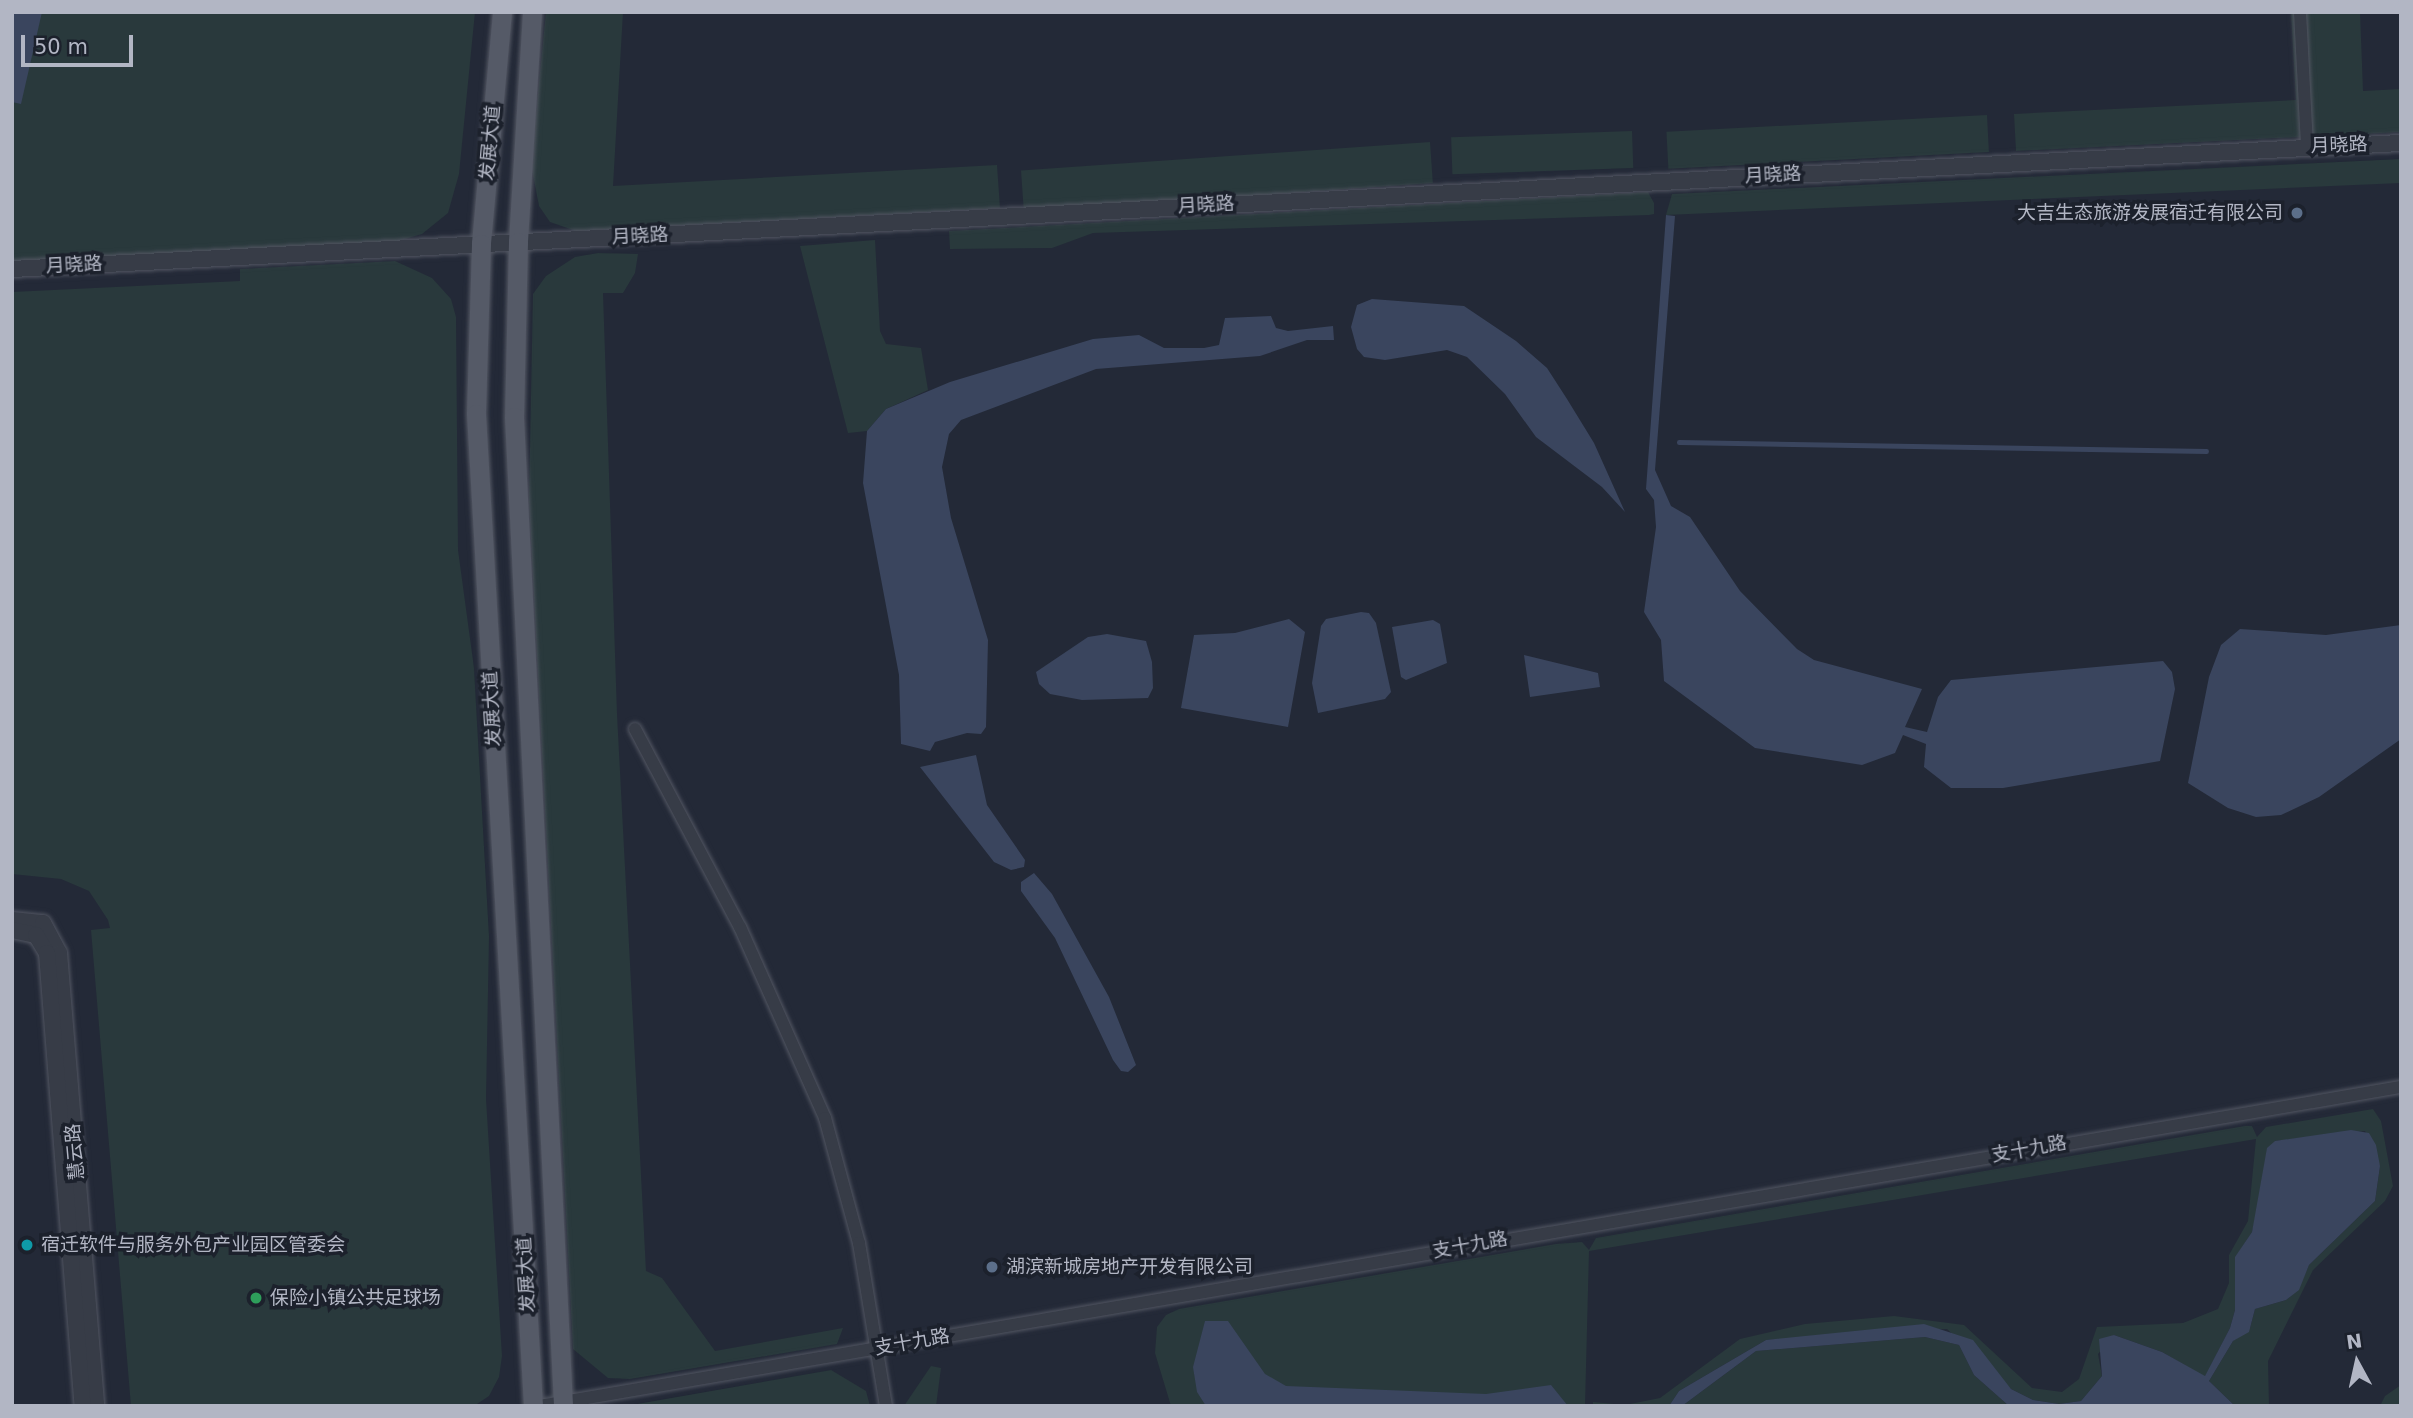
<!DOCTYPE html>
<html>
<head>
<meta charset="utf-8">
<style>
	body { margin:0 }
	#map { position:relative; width:2413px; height:1418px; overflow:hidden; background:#232937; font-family:"DejaVu Sans","Noto Sans SC",sans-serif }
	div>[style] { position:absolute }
	.green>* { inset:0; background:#29393c; transform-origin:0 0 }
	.water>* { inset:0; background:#3a455e }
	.stream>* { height:4.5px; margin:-2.25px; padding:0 2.25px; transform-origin:2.25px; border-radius:2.25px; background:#3a455e }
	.roads { filter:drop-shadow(0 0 2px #525662) drop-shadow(0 0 2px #525662) }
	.minor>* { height:12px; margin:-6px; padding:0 6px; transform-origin:6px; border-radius:6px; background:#373c47 }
	.tertiary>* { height:16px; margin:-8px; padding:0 8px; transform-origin:8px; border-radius:8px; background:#373c47 }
	.primary>* { height:19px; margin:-9.5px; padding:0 9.5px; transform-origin:9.5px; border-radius:9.5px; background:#555a67 }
	.dots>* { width:19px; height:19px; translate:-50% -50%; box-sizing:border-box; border:4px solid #1c212c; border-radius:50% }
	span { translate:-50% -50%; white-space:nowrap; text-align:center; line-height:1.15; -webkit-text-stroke:7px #1c212c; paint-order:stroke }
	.street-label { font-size:19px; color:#b2b6c4 }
	.poi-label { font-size:19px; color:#b2b6c4 }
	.right { translate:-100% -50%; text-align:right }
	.left { translate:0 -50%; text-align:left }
	.frame { position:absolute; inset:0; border:14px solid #b2b6c4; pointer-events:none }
	.north { position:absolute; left:2322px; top:1327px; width:70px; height:70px; -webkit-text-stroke:5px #1c212c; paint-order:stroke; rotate:352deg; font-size:19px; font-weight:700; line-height:28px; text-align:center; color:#b2b6c4 }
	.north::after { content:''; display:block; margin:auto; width:24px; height:32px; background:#b2b6c4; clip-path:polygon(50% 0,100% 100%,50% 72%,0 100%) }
	.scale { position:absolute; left:21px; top:35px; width:112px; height:32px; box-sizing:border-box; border:4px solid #b2b6c4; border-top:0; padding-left:9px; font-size:21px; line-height:24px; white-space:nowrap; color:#b2b6c4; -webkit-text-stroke:5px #1c212c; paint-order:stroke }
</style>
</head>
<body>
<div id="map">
	<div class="green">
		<i style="clip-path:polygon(12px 12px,475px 12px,459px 174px,448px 213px,422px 234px,398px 241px,12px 263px)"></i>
		<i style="clip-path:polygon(546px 12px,623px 12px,613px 186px,997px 165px,1000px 208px,576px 231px,550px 222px,539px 206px,531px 164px)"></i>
		<i style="clip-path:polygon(2291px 12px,2360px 12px,2363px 91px,2401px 89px,2401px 132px,2016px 151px,2014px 114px,2296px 100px)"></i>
		<i style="left:1987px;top:115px;width:37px;height:321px;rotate:87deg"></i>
		<i style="left:1632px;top:131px;width:37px;height:181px;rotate:88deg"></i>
		<i style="left:1430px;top:142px;width:41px;height:410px;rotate:86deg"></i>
		<i style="clip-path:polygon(2401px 159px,2401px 183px,1666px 215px,1672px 194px)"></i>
		<i style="clip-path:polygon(1648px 192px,1654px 203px,1654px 214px,1649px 215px,1093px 233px,1052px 248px,950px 249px,949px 231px)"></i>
		<i style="clip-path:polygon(875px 240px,880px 331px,886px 344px,921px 348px,928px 390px,886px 409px,867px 431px,848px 433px,800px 246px)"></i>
		<i style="clip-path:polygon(598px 253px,638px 254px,635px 273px,623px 293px,603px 293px,617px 714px,646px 1271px,662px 1278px,715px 1351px,843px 1328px,837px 1344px,630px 1379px,608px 1378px,573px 1349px,529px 501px,533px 294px,546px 276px,575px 257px)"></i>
		<i style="clip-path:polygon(395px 261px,432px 278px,451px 299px,456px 317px,458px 550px,474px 668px,489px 936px,486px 1099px,502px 1356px,499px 1377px,489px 1396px,474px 1406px,131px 1406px,91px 930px,110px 928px,108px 920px,89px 891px,61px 879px,12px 874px,12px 292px,240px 281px,240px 269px)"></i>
		<i style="clip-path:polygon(2373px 1109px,2381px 1121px,2393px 1186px,2385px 1201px,2313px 1270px,2268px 1361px,2269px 1406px,2235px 1406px,2209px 1381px,2233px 1341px,2250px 1328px,2255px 1309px,2286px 1300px,2298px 1290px,2309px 1265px,2375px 1201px,2380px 1166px,2365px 1131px,2275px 1141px,2252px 1232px,2235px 1258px,2235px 1310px,2230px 1328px,2205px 1377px,2162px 1352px,2114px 1335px,2098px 1354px,2102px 1376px,2081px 1401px,2059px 1404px,2033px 1400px,2011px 1389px,1947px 1329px,1766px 1340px,1679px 1391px,1669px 1406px,1593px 1406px,1593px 1402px,1625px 1405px,1660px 1398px,1740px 1339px,1805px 1324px,1894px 1316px,1964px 1325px,2032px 1388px,2062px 1392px,2079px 1379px,2097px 1327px,2183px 1323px,2218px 1309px,2229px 1283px,2229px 1255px,2248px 1221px,2256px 1139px,1589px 1251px,1585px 1406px,1171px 1406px,1155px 1353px,1157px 1327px,1166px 1315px,1179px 1309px,1556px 1244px,1582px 1242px,1589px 1250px,1596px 1238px,2245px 1126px,2252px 1126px,2257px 1137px,2266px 1127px)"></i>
		<i style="clip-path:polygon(1925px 1337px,1959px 1345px,1974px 1375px,2009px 1406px,1682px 1406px,1756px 1351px)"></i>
		<i style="clip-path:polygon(931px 1366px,941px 1368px,936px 1406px,904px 1406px)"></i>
		<i style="clip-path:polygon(831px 1370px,866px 1391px,870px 1406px,626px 1406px)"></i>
		<i style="clip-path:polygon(2401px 1385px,2401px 1406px,2380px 1406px,2385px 1396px)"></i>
	</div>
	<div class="water">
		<i style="clip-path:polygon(12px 12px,42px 12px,21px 104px,12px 102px)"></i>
		<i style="clip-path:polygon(1666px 215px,1675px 216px,1655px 470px,1671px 506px,1690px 517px,1740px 591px,1797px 649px,1814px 660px,1922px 689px,1905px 727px,1927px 732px,1938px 697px,1951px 680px,2163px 661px,2172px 672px,2175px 689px,2160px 761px,2003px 788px,1951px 788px,1924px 767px,1926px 744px,1903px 735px,1895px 753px,1862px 765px,1755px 748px,1664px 681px,1661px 640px,1644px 612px,1656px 527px,1654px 500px,1646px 489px)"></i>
		<i style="clip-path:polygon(1372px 299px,1464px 306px,1516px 341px,1547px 368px,1567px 399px,1594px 443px,1625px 512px,1602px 487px,1536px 437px,1505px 394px,1467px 357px,1447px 350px,1385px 360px,1364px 357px,1357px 349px,1351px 327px,1357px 305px)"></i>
		<i style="clip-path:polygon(1271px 316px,1276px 328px,1288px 331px,1333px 326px,1334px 340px,1307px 340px,1260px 356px,1096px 369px,961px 420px,949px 434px,942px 467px,951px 518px,988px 640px,986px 727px,981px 734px,967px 733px,935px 742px,930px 751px,901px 744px,899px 675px,863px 483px,867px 431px,886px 409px,950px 382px,1093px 339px,1139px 335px,1164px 348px,1204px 348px,1219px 345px,1225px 318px)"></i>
		<i style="clip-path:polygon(1361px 612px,1369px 613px,1376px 623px,1391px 692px,1385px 699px,1318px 713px,1312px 683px,1321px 626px,1326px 619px)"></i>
		<i style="clip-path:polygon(1289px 619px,1305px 632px,1288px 727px,1181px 708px,1194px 635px,1235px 633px)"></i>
		<i style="clip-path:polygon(1433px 620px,1440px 624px,1447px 663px,1406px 680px,1401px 677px,1392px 627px)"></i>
		<i style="clip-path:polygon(2401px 625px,2401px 739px,2319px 797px,2281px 815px,2256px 817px,2228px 808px,2188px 783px,2209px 677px,2221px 645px,2240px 629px,2326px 635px)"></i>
		<i style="clip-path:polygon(1107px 634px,1146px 641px,1152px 662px,1153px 688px,1148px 698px,1082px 700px,1050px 694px,1039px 684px,1036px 672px,1088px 637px)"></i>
		<i style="clip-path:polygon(1524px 655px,1598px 673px,1600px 687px,1530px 697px)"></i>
		<i style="clip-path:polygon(976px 755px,987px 805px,1025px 860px,1024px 867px,1011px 870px,994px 862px,920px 767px)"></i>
		<i style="clip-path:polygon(1034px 873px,1052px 894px,1109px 997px,1136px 1065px,1128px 1072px,1121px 1071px,1113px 1060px,1055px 938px,1021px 891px,1021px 882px)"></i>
		<i style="clip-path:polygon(2351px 1130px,2369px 1133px,2376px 1145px,2380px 1166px,2375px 1201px,2309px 1265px,2299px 1290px,2286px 1300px,2255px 1309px,2249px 1332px,2233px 1341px,2209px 1381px,2235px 1406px,2009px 1406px,1974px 1375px,1959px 1345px,1925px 1337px,1756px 1351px,1682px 1406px,1669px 1406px,1679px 1391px,1766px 1340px,1924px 1324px,1973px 1340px,2011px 1389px,2033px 1400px,2059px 1404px,2081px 1401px,2102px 1376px,2099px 1339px,2114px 1335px,2162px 1352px,2205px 1376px,2230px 1328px,2235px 1310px,2235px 1257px,2252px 1232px,2267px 1148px,2275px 1141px)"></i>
		<i style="clip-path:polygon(1205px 1321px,1228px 1321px,1265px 1374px,1286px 1386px,1486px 1394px,1551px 1385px,1568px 1406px,1206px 1406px,1197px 1392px,1193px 1367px)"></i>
	</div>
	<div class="stream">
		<i style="left:1679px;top:442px;width:527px;rotate:0.98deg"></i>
	</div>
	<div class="roads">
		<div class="minor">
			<i style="left:2300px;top:12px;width:134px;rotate:87deg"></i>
			<i style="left:635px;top:729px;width:224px;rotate:62.1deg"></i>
			<i style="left:740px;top:927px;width:209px;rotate:66deg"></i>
			<i style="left:825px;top:1118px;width:130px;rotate:74.8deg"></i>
			<i style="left:859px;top:1243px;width:165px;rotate:80.6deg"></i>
			<i style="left:540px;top:1406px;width:1888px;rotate:-9.73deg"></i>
		</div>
		<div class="tertiary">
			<i style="left:12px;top:269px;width:2392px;rotate:-3.02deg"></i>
			<i style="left:12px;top:920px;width:31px;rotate:6deg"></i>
			<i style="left:43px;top:923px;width:34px;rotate:62deg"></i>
			<i style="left:59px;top:953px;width:455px;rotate:85.3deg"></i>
			<i style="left:12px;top:930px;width:25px;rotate:12deg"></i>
			<i style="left:36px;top:935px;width:21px;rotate:59deg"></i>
			<i style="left:47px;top:953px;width:454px;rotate:85.5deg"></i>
		</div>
		<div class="primary">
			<i style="left:502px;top:12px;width:233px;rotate:95.2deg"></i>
			<i style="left:481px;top:244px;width:170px;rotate:91.7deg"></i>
			<i style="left:476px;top:414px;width:994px;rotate:86.71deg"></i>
			<i style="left:532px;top:12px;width:230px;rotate:93.5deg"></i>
			<i style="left:518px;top:242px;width:175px;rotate:91.3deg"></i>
			<i style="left:514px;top:417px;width:990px;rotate:87.16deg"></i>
		</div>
	</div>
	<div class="dots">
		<i style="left:2297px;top:213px;background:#5c6f8a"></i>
		<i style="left:27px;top:1245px;background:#0f9aa8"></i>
		<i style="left:992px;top:1267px;background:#5c6f8a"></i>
		<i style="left:256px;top:1298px;background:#2e9e5b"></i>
	</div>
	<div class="street-label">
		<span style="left:490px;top:143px;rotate:-85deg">发展大道</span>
		<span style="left:2339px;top:145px;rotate:-2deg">月晓路</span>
		<span style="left:1773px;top:175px;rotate:-3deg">月晓路</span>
		<span style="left:1206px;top:205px;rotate:-3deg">月晓路</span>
		<span style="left:640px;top:236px;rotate:-3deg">月晓路</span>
		<span style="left:74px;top:265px;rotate:-3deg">月晓路</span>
		<span style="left:492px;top:709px;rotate:-93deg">发展大道</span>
		<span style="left:2029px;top:1149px;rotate:-10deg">支十九路</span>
		<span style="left:75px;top:1152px;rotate:-95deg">慧云路</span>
		<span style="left:1470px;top:1245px;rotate:-10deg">支十九路</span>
		<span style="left:526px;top:1275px;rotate:-93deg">发展大道</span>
		<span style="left:912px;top:1342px;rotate:-10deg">支十九路</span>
	</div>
	<div class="poi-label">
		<span class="right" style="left:2283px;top:213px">大吉生态旅游发展宿迁有限公司</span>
		<span class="left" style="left:41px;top:1245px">宿迁软件与服务外包产业园区管委会</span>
		<span class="left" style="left:1006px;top:1267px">湖滨新城房地产开发有限公司</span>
		<span class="left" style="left:270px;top:1298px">保险小镇公共足球场</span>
	</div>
	<div class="frame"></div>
	<div class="north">N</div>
	<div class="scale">50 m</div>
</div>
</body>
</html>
